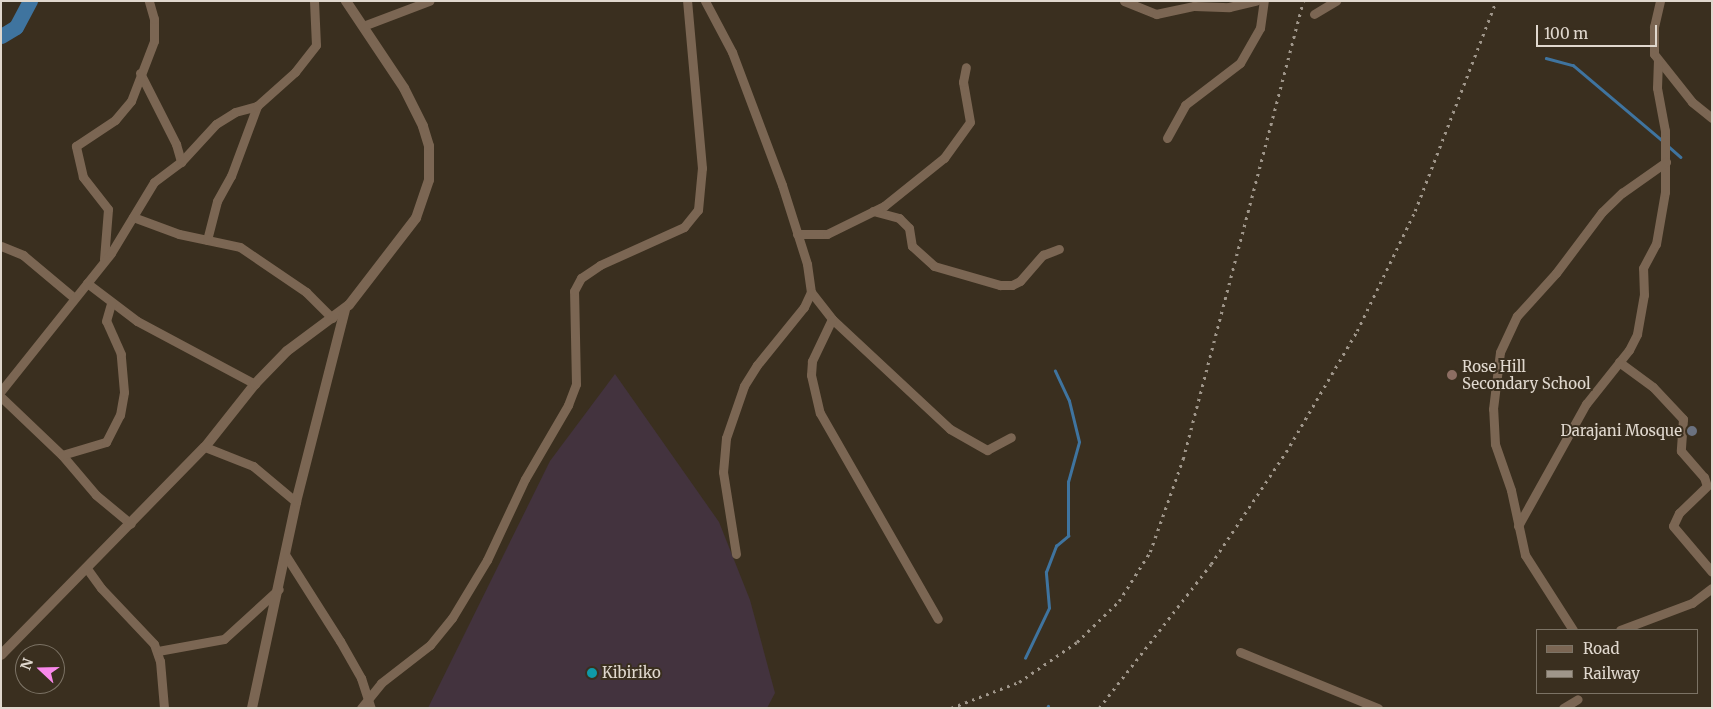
<!DOCTYPE html>
<html>
<head>
<meta charset="utf-8">
<style>
	body { margin:0 }
	#map { position:relative; width:1713px; height:709px; overflow:hidden; background:#3a2f1f; font-family:Merriweather,serif }
	div>[style] { position:absolute }
	.industrial>* { inset:0; background:#43333e }
	.stream>* { height:2.5px; margin:-1.25px; padding:0 1.25px; transform-origin:1.25px; border-radius:1.25px; background:#3f749f }
	.river>* { height:15px; margin:-7.5px; padding:0 7.5px; transform-origin:7.5px; border-radius:7.5px; background:#3f749f }
	.minor>* { height:9px; margin:-4.5px; padding:0 4.5px; transform-origin:4.5px; border-radius:4.5px; background:#7b6653 }
	.tertiary>* { height:10px; margin:-5px; padding:0 5px; transform-origin:5px; border-radius:5px; background:#7b6653 }
	.rail>* { height:2.5px; margin-top:-1.25px; transform-origin:0; background:repeating-linear-gradient(90deg,#9f968a 0 2.5px,transparent 0 7.5px) }
	.dots>* { width:14px; height:14px; translate:-50% -50%; box-sizing:border-box; border:2px solid #3a2f1f; border-radius:50% }
	span { translate:-50% -50%; white-space:nowrap; text-align:center; line-height:1.15; -webkit-text-stroke:4px #3a2f1f; paint-order:stroke }
	.poi-label { font-size:15px; color:#e0d8ce }
	.left { translate:0 -50%; text-align:left }
	.right { translate:-100% -50%; text-align:right }
	.frame { position:absolute; inset:0; border:2px solid #e0d8ce; pointer-events:none }
	.legend { position:absolute; left:1536px; top:629px; width:162px; height:65px; box-sizing:border-box; background:#3a2f1f; border:1px solid #7c7365; margin:0; padding:6px 9px; list-style:none; font-size:15px; color:#e0d8ce }
	.legend li { display:flex; align-items:center; gap:10px; height:25px }
	.legend b { width:25px; border:1px solid #7c7365 }
	.north { position:absolute; left:15px; top:644px; width:50px; height:50px; box-sizing:border-box; background:#3a2f1f; border:1px solid #7c7365; border-radius:50%; rotate:291deg; font-size:14px; font-weight:700; line-height:20px; text-align:center; color:#e0d8ce }
	.north::after { content:''; display:block; margin:auto; width:18px; height:22px; background:#f888ea; clip-path:polygon(50% 0,100% 100%,50% 72%,0 100%) }
	.scale { position:absolute; left:1536px; top:25px; width:121px; height:22px; box-sizing:border-box; border:2px solid #e0d8ce; border-top:0; padding-left:6px; font-size:15px; line-height:18px; white-space:nowrap; color:#e0d8ce; -webkit-text-stroke:4px #3a2f1f; paint-order:stroke }
</style>
</head>
<body>
<div id="map">
	<div class="industrial">
		<i style="clip-path:polygon(615px 374px,719px 522px,750px 600px,775px 693px,767px 708px,428px 708px,550px 461px)"></i>
	</div>
	<div class="stream">
		<i style="left:1546px;top:58px;width:28px;rotate:15deg"></i>
		<i style="left:1573px;top:65px;width:118px;rotate:40.2deg"></i>
		<i style="left:1667px;top:145px;width:18px;rotate:41deg"></i>
		<i style="left:1025px;top:658px;width:55px;rotate:-64.4deg"></i>
		<i style="left:1049px;top:608px;width:36px;rotate:-95deg"></i>
		<i style="left:1046px;top:572px;width:28px;rotate:-69deg"></i>
		<i style="left:1056px;top:546px;width:16px;rotate:-40deg"></i>
		<i style="left:1068px;top:536px;width:54px;rotate:-90deg"></i>
		<i style="left:1068px;top:482px;width:41px;rotate:-74.6deg"></i>
		<i style="left:1079px;top:442px;width:42px;rotate:-103.7deg"></i>
		<i style="left:1069px;top:401px;width:33px;rotate:-115deg"></i>
		<i style="left:1047px;top:708px;width:2px;rotate:-63deg"></i>
	</div>
	<div class="river">
		<i style="left:1px;top:36px;width:17px;rotate:-31deg"></i>
		<i style="left:16px;top:27px;width:30px;rotate:-62deg"></i>
	</div>
	<div class="minor">
		<i style="left:705px;top:1px;width:58px;rotate:62.1deg"></i>
		<i style="left:732px;top:52px;width:142px;rotate:69.4deg"></i>
		<i style="left:782px;top:185px;width:83px;rotate:72.4deg"></i>
		<i style="left:807px;top:264px;width:28px;rotate:82deg"></i>
		<i style="left:811px;top:292px;width:17px;rotate:115deg"></i>
		<i style="left:804px;top:307px;width:75px;rotate:129deg"></i>
		<i style="left:757px;top:365px;width:25px;rotate:122deg"></i>
		<i style="left:744px;top:386px;width:55px;rotate:109.1deg"></i>
		<i style="left:726px;top:438px;width:34px;rotate:95deg"></i>
		<i style="left:723px;top:472px;width:83px;rotate:81deg"></i>
		<i style="left:1124px;top:1px;width:35px;rotate:22deg"></i>
		<i style="left:1156px;top:14px;width:39px;rotate:-12deg"></i>
		<i style="left:1194px;top:6px;width:35px;rotate:2deg"></i>
		<i style="left:1229px;top:7px;width:28px;rotate:-13deg"></i>
		<i style="left:1660px;top:1px;width:27px;rotate:103deg"></i>
		<i style="left:1654px;top:27px;width:27px;rotate:90deg"></i>
		<i style="left:1654px;top:54px;width:61px;rotate:51.6deg"></i>
		<i style="left:1692px;top:102px;width:26px;rotate:39deg"></i>
		<i style="left:1314px;top:14px;width:26px;rotate:-31deg"></i>
		<i style="left:363px;top:26px;width:71px;rotate:-20.7deg"></i>
		<i style="left:140px;top:73px;width:80px;rotate:63.1deg"></i>
		<i style="left:176px;top:144px;width:19px;rotate:74deg"></i>
		<i style="left:1167px;top:138px;width:38px;rotate:-61deg"></i>
		<i style="left:1185px;top:105px;width:69px;rotate:-37.4deg"></i>
		<i style="left:1240px;top:63px;width:40px;rotate:-60.3deg"></i>
		<i style="left:1260px;top:28px;width:27px;rotate:-82deg"></i>
		<i style="left:873px;top:211px;width:27px;rotate:15deg"></i>
		<i style="left:899px;top:218px;width:14px;rotate:45deg"></i>
		<i style="left:909px;top:228px;width:18px;rotate:81deg"></i>
		<i style="left:912px;top:246px;width:30px;rotate:42deg"></i>
		<i style="left:934px;top:266px;width:69px;rotate:16.1deg"></i>
		<i style="left:1000px;top:285px;width:12px"></i>
		<i style="left:1012px;top:285px;width:9px;rotate:-27deg"></i>
		<i style="left:1020px;top:281px;width:35px;rotate:-49deg"></i>
		<i style="left:1043px;top:255px;width:17px;rotate:-21deg"></i>
		<i style="left:133px;top:217px;width:49px;rotate:20.3deg"></i>
		<i style="left:179px;top:234px;width:62px;rotate:12deg"></i>
		<i style="left:240px;top:247px;width:80px;rotate:34.3deg"></i>
		<i style="left:306px;top:292px;width:37px;rotate:45deg"></i>
		<i style="left:797px;top:234px;width:30px"></i>
		<i style="left:827px;top:234px;width:64px;rotate:-26.2deg"></i>
		<i style="left:884px;top:206px;width:77px;rotate:-38.7deg"></i>
		<i style="left:944px;top:158px;width:44px;rotate:-54.2deg"></i>
		<i style="left:970px;top:122px;width:41px;rotate:-99.9deg"></i>
		<i style="left:963px;top:82px;width:15px;rotate:-79deg"></i>
		<i style="left:207px;top:240px;width:40px;rotate:-75.6deg"></i>
		<i style="left:217px;top:201px;width:29px;rotate:-61deg"></i>
		<i style="left:231px;top:176px;width:75px;rotate:-69.6deg"></i>
		<i style="left:1px;top:246px;width:24px;rotate:22deg"></i>
		<i style="left:23px;top:255px;width:65px;rotate:40deg"></i>
		<i style="left:104px;top:259px;width:50px;rotate:-85.4deg"></i>
		<i style="left:108px;top:209px;width:41px;rotate:-128deg"></i>
		<i style="left:83px;top:177px;width:32px;rotate:-103deg"></i>
		<i style="left:76px;top:146px;width:47px;rotate:-33.7deg"></i>
		<i style="left:115px;top:120px;width:25px;rotate:-50deg"></i>
		<i style="left:131px;top:101px;width:64px;rotate:-69deg"></i>
		<i style="left:154px;top:41px;width:22px;rotate:-90deg"></i>
		<i style="left:154px;top:19px;width:19px;rotate:-106deg"></i>
		<i style="left:87px;top:283px;width:63px;rotate:37.2deg"></i>
		<i style="left:137px;top:321px;width:134px;rotate:28.1deg"></i>
		<i style="left:811px;top:292px;width:34px;rotate:52deg"></i>
		<i style="left:832px;top:319px;width:161px;rotate:43deg"></i>
		<i style="left:950px;top:429px;width:43px;rotate:29.6deg"></i>
		<i style="left:987px;top:450px;width:27px;rotate:-28deg"></i>
		<i style="left:832px;top:319px;width:47px;rotate:115.5deg"></i>
		<i style="left:812px;top:361px;width:14px;rotate:94deg"></i>
		<i style="left:811px;top:375px;width:39px;rotate:77deg"></i>
		<i style="left:820px;top:413px;width:237px;rotate:60.2deg"></i>
		<i style="left:1619px;top:362px;width:42px;rotate:36.3deg"></i>
		<i style="left:1653px;top:387px;width:44px;rotate:46.8deg"></i>
		<i style="left:1683px;top:419px;width:32px;rotate:94deg"></i>
		<i style="left:1681px;top:451px;width:35px;rotate:49deg"></i>
		<i style="left:1704px;top:477px;width:9px;rotate:72deg"></i>
		<i style="left:1707px;top:486px;width:39px;rotate:136deg"></i>
		<i style="left:1679px;top:513px;width:14px;rotate:115deg"></i>
		<i style="left:1673px;top:526px;width:60px;rotate:49.7deg"></i>
		<i style="left:1px;top:391px;width:176px;rotate:-51.4deg"></i>
		<i style="left:111px;top:253px;width:83px;rotate:-58.8deg"></i>
		<i style="left:154px;top:182px;width:34px;rotate:-37deg"></i>
		<i style="left:181px;top:162px;width:52px;rotate:-47.4deg"></i>
		<i style="left:216px;top:124px;width:22px;rotate:-32deg"></i>
		<i style="left:235px;top:112px;width:23px;rotate:-15deg"></i>
		<i style="left:257px;top:106px;width:51px;rotate:-41.8deg"></i>
		<i style="left:295px;top:72px;width:34px;rotate:-52deg"></i>
		<i style="left:316px;top:45px;width:44px;rotate:-92.6deg"></i>
		<i style="left:1px;top:397px;width:84px;rotate:43.6deg"></i>
		<i style="left:62px;top:455px;width:52px;rotate:49.6deg"></i>
		<i style="left:96px;top:495px;width:45px;rotate:39.6deg"></i>
		<i style="left:205px;top:447px;width:52px;rotate:21.6deg"></i>
		<i style="left:253px;top:466px;width:56px;rotate:39.9deg"></i>
		<i style="left:62px;top:455px;width:46px;rotate:-16.5deg"></i>
		<i style="left:106px;top:442px;width:30px;rotate:-63deg"></i>
		<i style="left:120px;top:415px;width:23px;rotate:-80deg"></i>
		<i style="left:124px;top:392px;width:38px;rotate:-95deg"></i>
		<i style="left:121px;top:354px;width:36px;rotate:-114deg"></i>
		<i style="left:106px;top:321px;width:19px;rotate:-74deg"></i>
		<i style="left:1518px;top:526px;width:140px;rotate:-60.9deg"></i>
		<i style="left:1586px;top:404px;width:69px;rotate:-51.5deg"></i>
		<i style="left:1629px;top:350px;width:18px;rotate:-63deg"></i>
		<i style="left:1637px;top:334px;width:40px;rotate:-80deg"></i>
		<i style="left:1644px;top:295px;width:27px;rotate:-92deg"></i>
		<i style="left:1643px;top:268px;width:27px;rotate:-62deg"></i>
		<i style="left:1656px;top:244px;width:53px;rotate:-80.2deg"></i>
		<i style="left:1665px;top:192px;width:61px;rotate:-90deg"></i>
		<i style="left:1665px;top:131px;width:44px;rotate:-100.5deg"></i>
		<i style="left:1657px;top:88px;width:28px;rotate:-88deg"></i>
		<i style="left:286px;top:556px;width:101px;rotate:57.6deg"></i>
		<i style="left:340px;top:641px;width:43px;rotate:60.4deg"></i>
		<i style="left:361px;top:678px;width:32px;rotate:72deg"></i>
		<i style="left:88px;top:570px;width:22px;rotate:54deg"></i>
		<i style="left:101px;top:588px;width:77px;rotate:46.6deg"></i>
		<i style="left:154px;top:644px;width:18px;rotate:71deg"></i>
		<i style="left:160px;top:661px;width:47px;rotate:85.1deg"></i>
		<i style="left:1573px;top:630px;width:89px;rotate:-122.6deg"></i>
		<i style="left:1525px;top:555px;width:66px;rotate:-102.2deg"></i>
		<i style="left:1511px;top:490px;width:49px;rotate:-109.2deg"></i>
		<i style="left:1495px;top:444px;width:35px;rotate:-93deg"></i>
		<i style="left:1493px;top:409px;width:57px;rotate:-83deg"></i>
		<i style="left:1500px;top:352px;width:40px;rotate:-65deg"></i>
		<i style="left:1517px;top:316px;width:58px;rotate:-47.8deg"></i>
		<i style="left:1556px;top:273px;width:76px;rotate:-53deg"></i>
		<i style="left:1602px;top:212px;width:28px;rotate:-44deg"></i>
		<i style="left:1622px;top:193px;width:54px;rotate:-35.2deg"></i>
		<i style="left:1620px;top:630px;width:77px;rotate:-20.6deg"></i>
		<i style="left:1692px;top:603px;width:25px;rotate:-37deg"></i>
		<i style="left:158px;top:651px;width:67px;rotate:-10.3deg"></i>
		<i style="left:224px;top:639px;width:74px;rotate:-42.3deg"></i>
		<i style="left:1240px;top:652px;width:149px;rotate:22.1deg"></i>
		<i style="left:361px;top:708px;width:32px;rotate:-51deg"></i>
		<i style="left:381px;top:683px;width:62px;rotate:-37.8deg"></i>
		<i style="left:430px;top:645px;width:35px;rotate:-51deg"></i>
		<i style="left:452px;top:618px;width:68px;rotate:-58.9deg"></i>
		<i style="left:487px;top:560px;width:89px;rotate:-64.9deg"></i>
		<i style="left:525px;top:479px;width:86px;rotate:-59.8deg"></i>
		<i style="left:568px;top:405px;width:22px;rotate:-69deg"></i>
		<i style="left:576px;top:384px;width:93px;rotate:-91.2deg"></i>
		<i style="left:574px;top:291px;width:15px;rotate:-62deg"></i>
		<i style="left:581px;top:278px;width:23px;rotate:-34deg"></i>
		<i style="left:600px;top:265px;width:92px;rotate:-24.3deg"></i>
		<i style="left:684px;top:227px;width:22px;rotate:-51deg"></i>
		<i style="left:698px;top:210px;width:42px;rotate:-84.6deg"></i>
		<i style="left:702px;top:168px;width:168px;rotate:-95.1deg"></i>
		<i style="left:1563px;top:708px;width:17px;rotate:-31deg"></i>
	</div>
	<div class="tertiary">
		<i style="left:1px;top:655px;width:291px;rotate:-45.6deg"></i>
		<i style="left:205px;top:447px;width:80px;rotate:-51.6deg"></i>
		<i style="left:255px;top:384px;width:46px;rotate:-45.9deg"></i>
		<i style="left:287px;top:351px;width:77px;rotate:-36.6deg"></i>
		<i style="left:349px;top:305px;width:110px;rotate:-52.4deg"></i>
		<i style="left:416px;top:218px;width:40px;rotate:-71.1deg"></i>
		<i style="left:429px;top:180px;width:34px;rotate:-90deg"></i>
		<i style="left:429px;top:146px;width:21px;rotate:-107deg"></i>
		<i style="left:423px;top:126px;width:42px;rotate:-116.6deg"></i>
		<i style="left:404px;top:88px;width:105px;rotate:-123.7deg"></i>
		<i style="left:252px;top:708px;width:211px;rotate:-77.9deg"></i>
		<i style="left:296px;top:502px;width:198px;rotate:-75.7deg"></i>
	</div>
	<div class="rail">
		<i style="left:951px;top:708px;width:73px;rotate:-20.9deg"></i>
		<i style="left:1019px;top:682px;width:70px;rotate:-34.6deg"></i>
		<i style="left:1077px;top:642px;width:59px;rotate:-44.3deg"></i>
		<i style="left:1119px;top:601px;width:58px;rotate:-57.7deg"></i>
		<i style="left:1150px;top:552px;width:99px;rotate:-70.5deg"></i>
		<i style="left:1183px;top:459px;width:473px;rotate:-75.3deg"></i>
		<i style="left:1099px;top:708px;width:182px;rotate:-52.1deg"></i>
		<i style="left:1211px;top:564px;width:135px;rotate:-56.2deg"></i>
		<i style="left:1286px;top:452px;width:140px;rotate:-59.6deg"></i>
		<i style="left:1357px;top:331px;width:133px;rotate:-64.2deg"></i>
		<i style="left:1415px;top:211px;width:225px;rotate:-68.9deg"></i>
	</div>
	<div class="dots">
		<i style="left:1452px;top:375px;background:#8d6e63"></i>
		<i style="left:1692px;top:431px;background:#6b7280"></i>
		<i style="left:592px;top:673px;background:#0f9aa8"></i>
	</div>
	<div class="poi-label">
		<span class="left" style="left:1462px;top:375px">Rose Hill<br>Secondary School</span>
		<span class="right" style="left:1682px;top:431px">Darajani Mosque</span>
		<span class="left" style="left:602px;top:673px">Kibiriko</span>
	</div>
	<div class="frame"></div>
	<ul class="legend">
	<li><b style="height:6px;background:#7b6653"></b>Road</li>
	<li><b style="height:6px;background:#9f968a"></b>Railway</li>
	</ul>
	<div class="north">N</div>
	<div class="scale">100 m</div>
</div>
</body>
</html>
